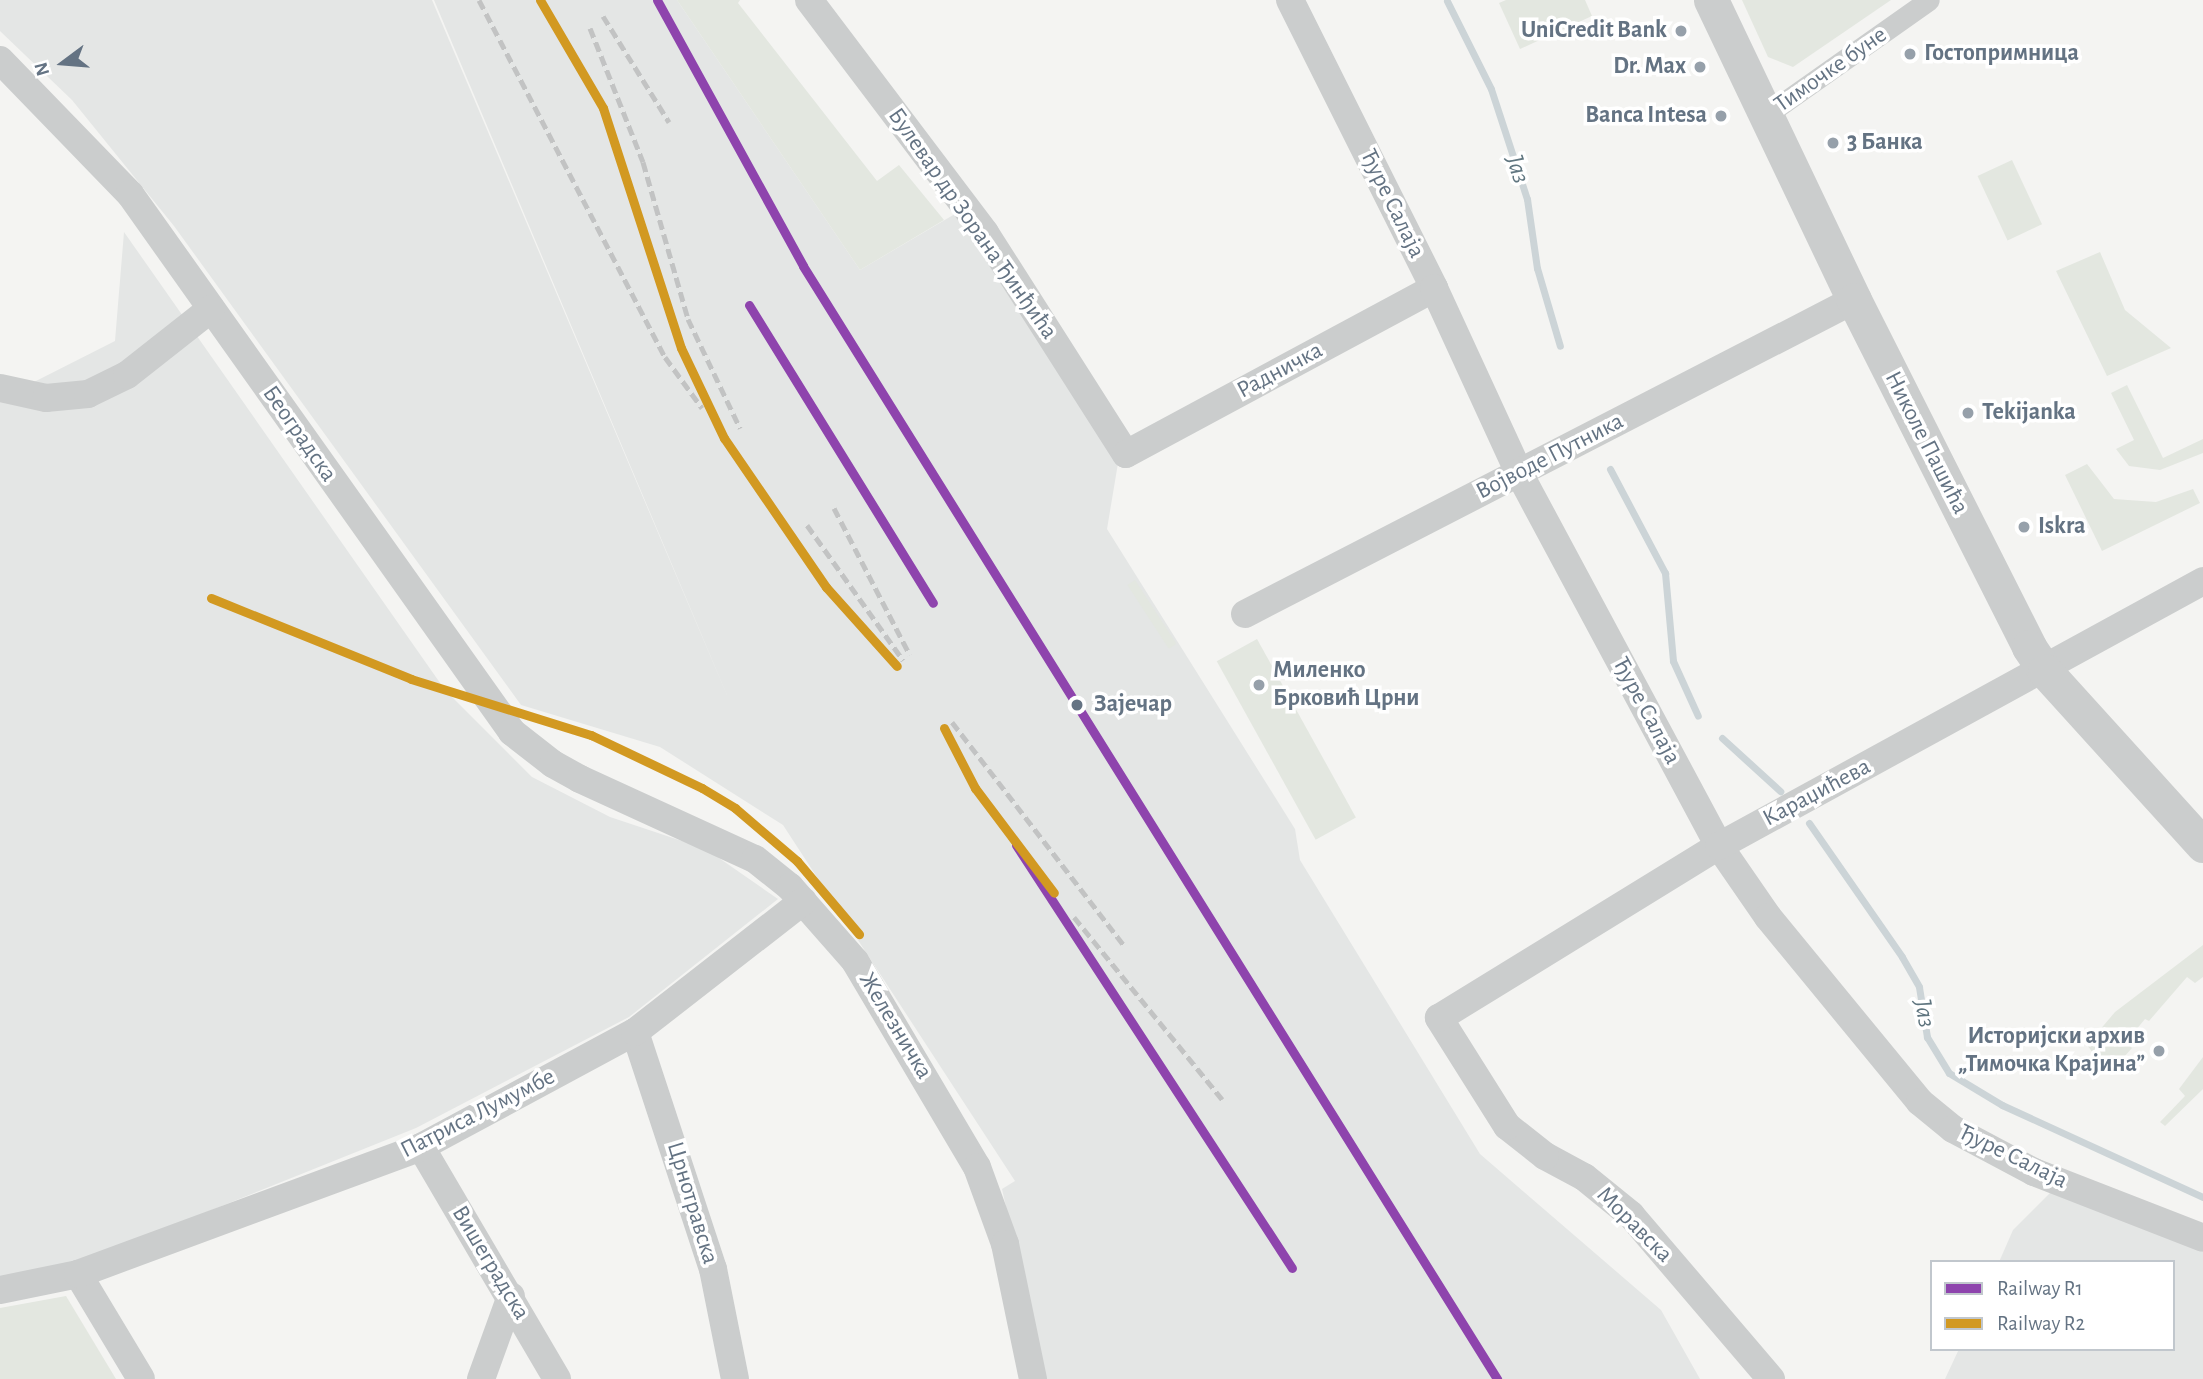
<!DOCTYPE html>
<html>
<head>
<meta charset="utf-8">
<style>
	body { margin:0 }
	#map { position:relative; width:2203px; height:1379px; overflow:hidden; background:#f4f4f2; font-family:"Alegreya Sans",sans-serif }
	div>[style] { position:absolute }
	.built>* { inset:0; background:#e4e6e5 }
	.green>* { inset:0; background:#e3e7e0; transform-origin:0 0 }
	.stream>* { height:7px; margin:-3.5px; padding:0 3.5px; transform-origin:3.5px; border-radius:3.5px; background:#ccd4d7 }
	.pedestrian>* { height:21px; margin:-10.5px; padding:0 10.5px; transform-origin:10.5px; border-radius:10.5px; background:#cbcdcd }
	.minor>* { height:28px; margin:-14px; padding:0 14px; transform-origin:14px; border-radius:14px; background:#cbcdcd }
	.tertiary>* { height:35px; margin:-17.5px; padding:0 17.5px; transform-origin:17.5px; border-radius:17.5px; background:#cbcdcd }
	.rail>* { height:5px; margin-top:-2.5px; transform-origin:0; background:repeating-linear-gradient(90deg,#c2c3c3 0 10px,transparent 0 15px) }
	.rail-1>* { height:9px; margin:-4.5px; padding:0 4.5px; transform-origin:4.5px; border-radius:4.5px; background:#8e44ad }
	.rail-2>* { height:9px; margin:-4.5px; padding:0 4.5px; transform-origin:4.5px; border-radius:4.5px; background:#d29921 }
	.dots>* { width:19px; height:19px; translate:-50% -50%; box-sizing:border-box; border:4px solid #fff; border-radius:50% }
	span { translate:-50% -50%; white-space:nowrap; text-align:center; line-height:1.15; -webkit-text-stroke:7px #fff; paint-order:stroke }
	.poi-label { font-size:24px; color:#647383; font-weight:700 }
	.right { translate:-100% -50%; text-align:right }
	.left { translate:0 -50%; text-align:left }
	.street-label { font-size:24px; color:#647383 }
	.stop-label { font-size:24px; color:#647383; font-weight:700 }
	.water-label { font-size:26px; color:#5f757f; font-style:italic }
	.legend { position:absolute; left:1930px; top:1260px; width:245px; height:91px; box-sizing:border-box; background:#fff; border:2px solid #c1c7cd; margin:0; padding:9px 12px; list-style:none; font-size:21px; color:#647383 }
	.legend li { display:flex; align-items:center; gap:14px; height:35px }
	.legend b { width:35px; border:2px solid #c1c7cd }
	.north { position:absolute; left:28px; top:28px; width:70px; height:70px; -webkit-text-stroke:5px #fff; paint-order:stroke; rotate:254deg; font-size:19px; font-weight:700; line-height:28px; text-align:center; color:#647383 }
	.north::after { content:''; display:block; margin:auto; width:24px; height:32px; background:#647383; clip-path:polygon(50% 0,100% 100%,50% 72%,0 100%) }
</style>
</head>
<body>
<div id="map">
	<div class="built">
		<i style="clip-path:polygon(0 0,432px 0,732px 707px,434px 0,677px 0,860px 270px,960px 211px,1119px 457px,1107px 529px,1295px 829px,1300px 860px,1480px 1154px,1661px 1310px,1700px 1379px,1045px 1379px,1002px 1189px,1015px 1181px,783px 825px,660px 747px,521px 705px,174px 226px,72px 100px,0 31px)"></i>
		<i style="clip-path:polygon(124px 232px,445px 690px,532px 777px,610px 817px,706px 849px,778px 899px,629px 1017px,416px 1128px,82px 1262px,0 1279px,0 376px,34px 382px,115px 341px)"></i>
		<i style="clip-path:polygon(2052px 1191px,2203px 1252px,2203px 1379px,1945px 1379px,1959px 1349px,2173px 1349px,2173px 1262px,1999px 1262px,2013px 1230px)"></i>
	</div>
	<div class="green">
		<i style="clip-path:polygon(677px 0,740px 0,738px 3px,877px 181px,899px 165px,944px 220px,860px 270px)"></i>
		<i style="clip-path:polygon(1506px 0,1585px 0,1592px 16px,1520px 49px,1499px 3px)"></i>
		<i style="clip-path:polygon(1742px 0,1891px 0,1793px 67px,1768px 57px)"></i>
		<i style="left:2012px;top:160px;width:71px;height:38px;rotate:65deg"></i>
		<i style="clip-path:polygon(2100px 252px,2125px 310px,2171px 348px,2107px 376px,2056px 271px)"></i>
		<i style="clip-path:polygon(2127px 385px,2163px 458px,2203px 439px,2203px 453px,2160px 470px,2129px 466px,2116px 449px,2134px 440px,2111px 393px)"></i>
		<i style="clip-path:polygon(2087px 464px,2114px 499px,2156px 502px,2193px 489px,2200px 503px,2102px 551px,2065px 475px)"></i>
		<i style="left:1135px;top:580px;width:76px;height:9px;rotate:57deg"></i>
		<i style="left:1257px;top:639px;width:204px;height:46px;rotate:61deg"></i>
		<i style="clip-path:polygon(2203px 945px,2203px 977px,2195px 983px,2187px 977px,2149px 1021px,2145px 1019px,2126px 1042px,2132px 1048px,2109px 1074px,2087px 1045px,2115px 1012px)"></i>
		<i style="clip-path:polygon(2203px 1057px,2203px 1089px,2165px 1126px,2160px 1122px,2185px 1096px,2179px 1089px)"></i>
		<i style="clip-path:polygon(66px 1296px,116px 1379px,0 1379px,0 1308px)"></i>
	</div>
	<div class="stream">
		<i style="left:1447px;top:1px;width:98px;rotate:63.4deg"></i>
		<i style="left:1491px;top:89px;width:116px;rotate:71.9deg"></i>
		<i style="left:1527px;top:199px;width:70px;rotate:81.8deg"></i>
		<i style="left:1537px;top:268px;width:81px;rotate:73.6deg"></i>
		<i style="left:1610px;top:469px;width:118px;rotate:62.1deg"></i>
		<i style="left:1665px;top:573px;width:88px;rotate:84.8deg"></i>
		<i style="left:1673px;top:661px;width:60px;rotate:65.6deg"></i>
		<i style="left:1722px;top:738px;width:79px;rotate:42.4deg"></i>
		<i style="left:1809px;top:823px;width:163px;rotate:55.2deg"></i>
		<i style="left:1902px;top:957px;width:34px;rotate:60deg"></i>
		<i style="left:1919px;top:987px;width:51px;rotate:80.9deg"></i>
		<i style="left:1927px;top:1037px;width:42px;rotate:58.6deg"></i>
		<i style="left:1949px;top:1073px;width:62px;rotate:31.1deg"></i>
		<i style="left:2002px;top:1105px;width:221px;rotate:24.6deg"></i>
	</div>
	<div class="pedestrian">
		<i style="left:1766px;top:115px;width:199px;rotate:-35.2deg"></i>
	</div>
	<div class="minor">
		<i style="left:809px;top:0;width:292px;rotate:52.9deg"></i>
		<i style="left:985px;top:233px;width:262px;rotate:57.5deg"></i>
		<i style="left:1126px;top:454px;width:350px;rotate:-28.3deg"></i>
		<i style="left:1290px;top:0;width:322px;rotate:63.4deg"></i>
		<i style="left:1434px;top:288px;width:204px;rotate:65.3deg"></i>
		<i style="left:1519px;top:473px;width:423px;rotate:61.8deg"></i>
		<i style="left:1719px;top:846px;width:86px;rotate:55.4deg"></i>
		<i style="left:1768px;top:917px;width:239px;rotate:50.6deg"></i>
		<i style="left:1920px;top:1102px;width:43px;rotate:39.3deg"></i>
		<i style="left:1953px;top:1129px;width:92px;rotate:28deg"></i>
		<i style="left:2034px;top:1172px;width:181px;rotate:21.3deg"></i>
		<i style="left:0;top:60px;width:187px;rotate:45.9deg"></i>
		<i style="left:130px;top:194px;width:660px;rotate:54.62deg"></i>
		<i style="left:512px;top:732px;width:52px;rotate:38deg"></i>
		<i style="left:553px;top:764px;width:31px;rotate:29deg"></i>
		<i style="left:580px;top:779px;width:192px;rotate:24.6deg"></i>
		<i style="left:755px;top:859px;width:45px;rotate:38.7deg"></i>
		<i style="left:790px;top:887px;width:98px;rotate:48.7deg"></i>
		<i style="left:855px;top:961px;width:239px;rotate:59.4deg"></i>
		<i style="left:977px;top:1167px;width:82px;rotate:70deg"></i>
		<i style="left:1005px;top:1244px;width:138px;rotate:78.3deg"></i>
		<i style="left:0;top:388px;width:47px;rotate:12.3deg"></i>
		<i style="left:46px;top:398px;width:42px;rotate:-5.4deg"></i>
		<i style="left:88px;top:394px;width:43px;rotate:-26deg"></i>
		<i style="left:127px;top:375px;width:107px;rotate:-38.2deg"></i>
		<i style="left:1245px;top:614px;width:685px;rotate:-27.28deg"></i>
		<i style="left:635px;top:1032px;width:250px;rotate:71.8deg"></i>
		<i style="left:713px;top:1269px;width:112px;rotate:78.7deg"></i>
		<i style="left:421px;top:1147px;width:269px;rotate:59.6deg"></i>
		<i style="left:78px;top:1274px;width:122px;rotate:59deg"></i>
		<i style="left:0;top:1290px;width:80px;rotate:-11.6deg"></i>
		<i style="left:78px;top:1274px;width:366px;rotate:-20.3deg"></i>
		<i style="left:421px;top:1147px;width:243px;rotate:-28.3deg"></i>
		<i style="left:635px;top:1032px;width:213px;rotate:-37.9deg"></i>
		<i style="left:481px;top:1379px;width:88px;rotate:-70.1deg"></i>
		<i style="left:1771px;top:1379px;width:216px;rotate:-130.5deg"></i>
		<i style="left:1631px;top:1215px;width:60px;rotate:-141deg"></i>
		<i style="left:1584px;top:1177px;width:44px;rotate:-151.7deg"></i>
		<i style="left:1545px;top:1156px;width:48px;rotate:-141.7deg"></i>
		<i style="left:1507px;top:1126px;width:128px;rotate:-122.2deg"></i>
		<i style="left:1439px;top:1018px;width:329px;rotate:-31.6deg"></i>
		<i style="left:1719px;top:846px;width:552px;rotate:-28.7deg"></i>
	</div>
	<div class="tertiary">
		<i style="left:1711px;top:0;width:332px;rotate:64.5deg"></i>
		<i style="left:1854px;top:300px;width:389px;rotate:63.2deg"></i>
		<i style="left:2029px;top:647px;width:29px;rotate:56deg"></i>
		<i style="left:2045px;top:671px;width:235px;rotate:47.8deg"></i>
	</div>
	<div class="rail">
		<i style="left:479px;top:0;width:403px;rotate:62.5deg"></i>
		<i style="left:665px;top:357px;width:63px;rotate:54deg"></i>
		<i style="left:603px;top:16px;width:125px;rotate:58.1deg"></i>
		<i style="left:590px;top:28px;width:144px;rotate:68.4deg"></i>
		<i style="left:643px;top:162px;width:163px;rotate:74deg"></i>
		<i style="left:688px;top:319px;width:121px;rotate:64.5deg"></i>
		<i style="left:565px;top:39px;width:79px;rotate:61.2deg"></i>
		<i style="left:603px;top:108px;width:252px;rotate:72deg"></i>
		<i style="left:681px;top:348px;width:100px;rotate:64.5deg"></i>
		<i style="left:724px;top:438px;width:181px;rotate:55.6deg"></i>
		<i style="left:826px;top:587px;width:106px;rotate:48.1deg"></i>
		<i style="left:749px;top:305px;width:36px;rotate:58deg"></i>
		<i style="left:857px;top:478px;width:146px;rotate:58.7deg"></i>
		<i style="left:834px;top:508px;width:165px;rotate:62.7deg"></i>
		<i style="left:807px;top:525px;width:166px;rotate:54.6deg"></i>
		<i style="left:211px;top:598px;width:216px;rotate:22deg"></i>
		<i style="left:411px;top:679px;width:189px;rotate:17.3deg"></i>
		<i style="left:591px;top:735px;width:123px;rotate:25.5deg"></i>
		<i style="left:702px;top:788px;width:39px;rotate:31deg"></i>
		<i style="left:735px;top:808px;width:82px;rotate:40.5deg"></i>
		<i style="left:797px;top:861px;width:96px;rotate:49.7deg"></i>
		<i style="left:1071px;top:692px;width:808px;rotate:58.2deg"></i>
		<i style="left:952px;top:722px;width:282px;rotate:52.4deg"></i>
		<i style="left:944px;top:728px;width:68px;rotate:62.7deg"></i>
		<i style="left:975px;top:788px;width:79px;rotate:54.3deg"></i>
		<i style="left:1016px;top:845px;width:505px;rotate:56.88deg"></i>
		<i style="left:1074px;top:917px;width:235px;rotate:50.9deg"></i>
	</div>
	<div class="rail-1">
		<i style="left:657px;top:0;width:303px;rotate:61.2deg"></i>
		<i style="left:803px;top:266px;width:1312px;rotate:58.05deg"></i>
		<i style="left:749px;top:305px;width:350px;rotate:58.3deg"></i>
		<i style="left:1016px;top:845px;width:505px;rotate:56.88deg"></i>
	</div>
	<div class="rail-2">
		<i style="left:540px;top:0;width:125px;rotate:59.7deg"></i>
		<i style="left:603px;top:108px;width:252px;rotate:72deg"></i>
		<i style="left:681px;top:348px;width:100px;rotate:64.5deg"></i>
		<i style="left:724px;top:438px;width:181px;rotate:55.6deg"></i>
		<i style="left:826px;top:587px;width:106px;rotate:48.1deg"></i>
		<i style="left:211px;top:598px;width:216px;rotate:22deg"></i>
		<i style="left:411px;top:679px;width:189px;rotate:17.3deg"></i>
		<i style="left:591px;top:735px;width:123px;rotate:25.5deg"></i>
		<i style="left:702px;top:788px;width:39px;rotate:31deg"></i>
		<i style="left:735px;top:808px;width:82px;rotate:40.5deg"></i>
		<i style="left:797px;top:861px;width:96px;rotate:49.7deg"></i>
		<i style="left:944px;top:728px;width:68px;rotate:62.7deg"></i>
		<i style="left:975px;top:788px;width:131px;rotate:53deg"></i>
	</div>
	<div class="dots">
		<i style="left:1681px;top:31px;background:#96a0aa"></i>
		<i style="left:1910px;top:54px;background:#96a0aa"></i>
		<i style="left:1700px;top:67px;background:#96a0aa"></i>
		<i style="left:1721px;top:116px;background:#96a0aa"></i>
		<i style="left:1833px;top:143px;background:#96a0aa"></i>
		<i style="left:1968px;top:413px;background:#96a0aa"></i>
		<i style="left:2024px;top:527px;background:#96a0aa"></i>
		<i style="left:1259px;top:685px;background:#96a0aa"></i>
		<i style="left:1077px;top:705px;background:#647383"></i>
		<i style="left:2159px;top:1051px;background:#96a0aa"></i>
	</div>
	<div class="poi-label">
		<span class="right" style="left:1667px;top:31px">UniCredit Bank</span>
		<span class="left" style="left:1924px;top:54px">Гостопримница</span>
		<span class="right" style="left:1686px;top:67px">Dr. Max</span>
		<span class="right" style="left:1707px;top:116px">Banca Intesa</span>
		<span class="left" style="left:1847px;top:143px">3 Банка</span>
		<span class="left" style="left:1982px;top:413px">Tekijanka</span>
		<span class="left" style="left:2038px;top:527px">Iskra</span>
		<span class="left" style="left:1273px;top:685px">Миленко<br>Брковић Црни</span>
		<span class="right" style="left:2145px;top:1051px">Историјски архив<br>„Тимочка Крајина”</span>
	</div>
	<div class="street-label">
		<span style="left:1831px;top:70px;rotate:-35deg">Тимочке буне</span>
		<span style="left:1392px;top:204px;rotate:64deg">Ђуре Салаја</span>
		<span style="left:972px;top:224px;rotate:55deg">Булевар др Зорана Ђинђића</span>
		<span style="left:1280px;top:371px;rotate:-28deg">Радничка</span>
		<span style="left:299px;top:434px;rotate:55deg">Београдска</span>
		<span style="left:1926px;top:443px;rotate:63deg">Николе Пашића</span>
		<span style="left:1550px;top:457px;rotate:-27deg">Војводе Путника</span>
		<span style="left:1646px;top:711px;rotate:62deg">Ђуре Салаја</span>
		<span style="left:1817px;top:793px;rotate:-28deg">Караџићева</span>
		<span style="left:895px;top:1026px;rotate:59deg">Железничка</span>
		<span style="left:478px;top:1114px;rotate:-27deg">Патриса Лумумбе</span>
		<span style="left:2013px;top:1157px;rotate:26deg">Ђуре Салаја</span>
		<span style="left:692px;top:1203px;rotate:73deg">Црнотравска</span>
		<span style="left:1634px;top:1225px;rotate:45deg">Моравска</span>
		<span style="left:490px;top:1263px;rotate:59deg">Вишеградска</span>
	</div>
	<div class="stop-label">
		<span class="left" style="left:1094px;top:705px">Зајечар</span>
	</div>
	<div class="water-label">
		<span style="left:1517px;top:169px;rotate:72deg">Јаз</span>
		<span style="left:1924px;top:1013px;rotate:79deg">Јаз</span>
	</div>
	<ul class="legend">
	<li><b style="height:9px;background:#8e44ad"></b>Railway R1</li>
	<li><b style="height:9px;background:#d29921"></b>Railway R2</li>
	</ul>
	<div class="north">N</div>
</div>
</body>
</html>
